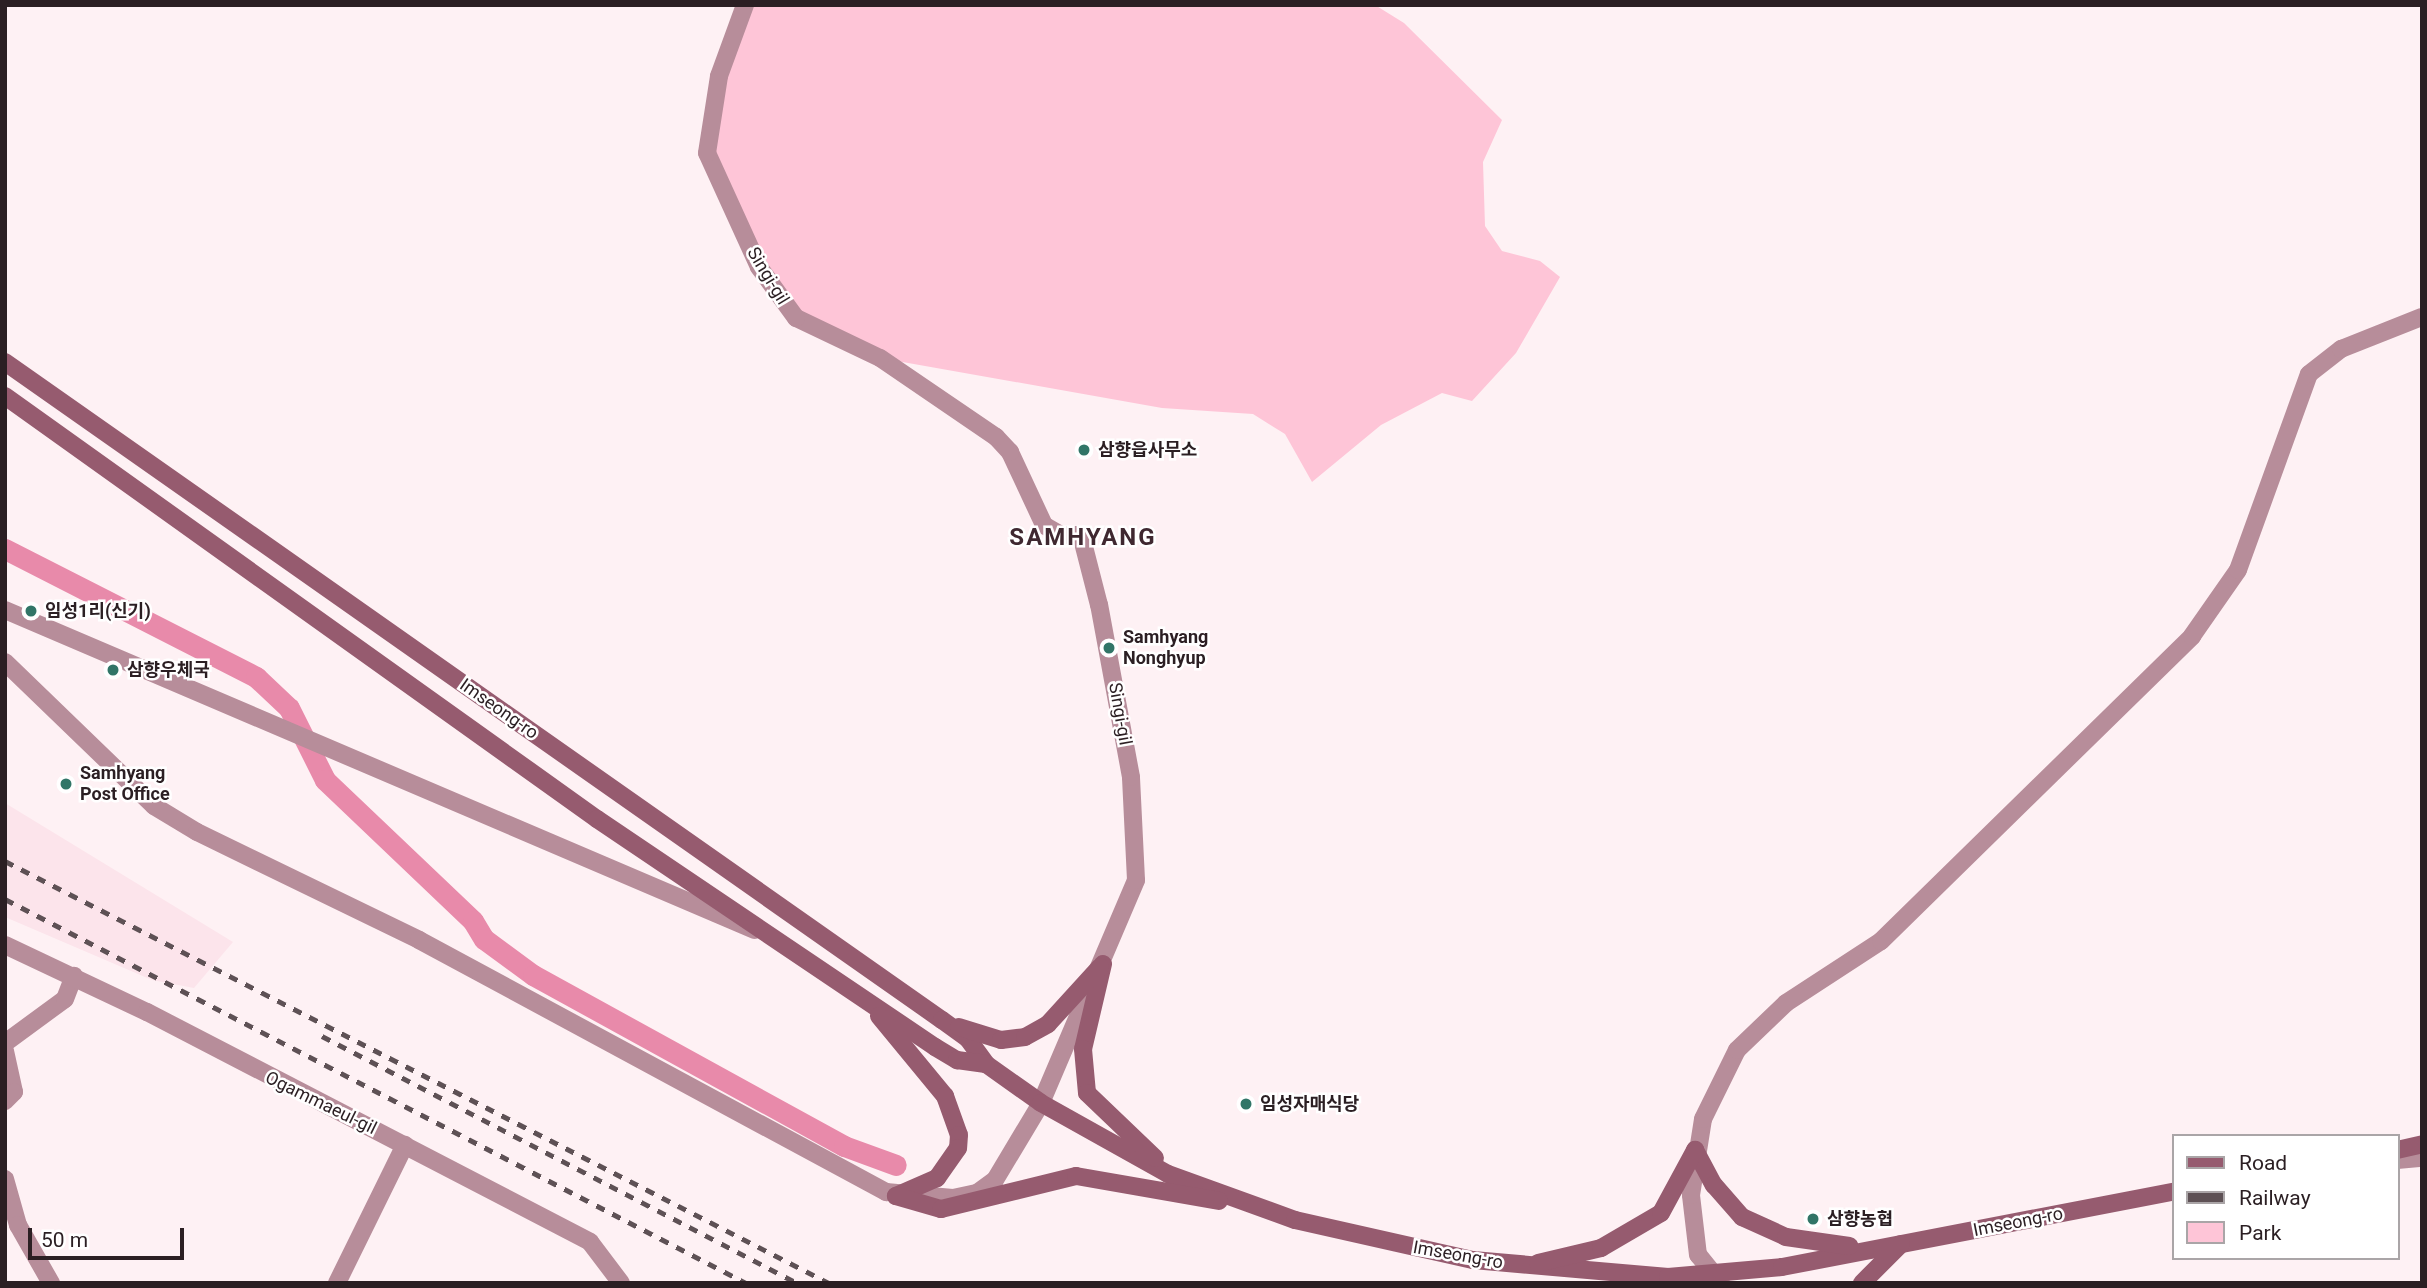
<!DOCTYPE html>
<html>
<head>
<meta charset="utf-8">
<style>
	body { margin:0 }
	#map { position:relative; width:2427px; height:1288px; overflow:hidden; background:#fef1f4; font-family:Roboto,"Noto Sans KR",sans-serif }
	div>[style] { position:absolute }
	.built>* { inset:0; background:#fce4eb }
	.green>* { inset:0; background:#fec5d7 }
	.canal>* { height:21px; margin:-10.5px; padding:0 10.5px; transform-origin:10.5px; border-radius:10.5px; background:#e88aaa }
	.minor>* { height:18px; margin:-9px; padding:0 9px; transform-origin:9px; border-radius:9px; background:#b78d9a }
	.tertiary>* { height:18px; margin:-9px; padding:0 9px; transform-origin:9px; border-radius:9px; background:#b78d9a }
	.secondary>* { height:18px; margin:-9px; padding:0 9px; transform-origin:9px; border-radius:9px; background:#965b6f }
	.rail>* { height:5px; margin-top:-2.5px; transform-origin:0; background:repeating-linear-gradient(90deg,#5e5155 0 9px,transparent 0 18px) }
	.dots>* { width:19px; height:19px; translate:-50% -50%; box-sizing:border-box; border:4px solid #fff; border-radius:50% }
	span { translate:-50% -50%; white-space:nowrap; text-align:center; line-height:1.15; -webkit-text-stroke:5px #fff; paint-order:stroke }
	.street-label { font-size:18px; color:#2b1f23 }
	.poi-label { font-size:18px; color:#2b1f23; font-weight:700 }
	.left { translate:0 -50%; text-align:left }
	.district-label { font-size:24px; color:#3f2830; font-weight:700; letter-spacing:2px }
	.frame { position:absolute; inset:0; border:7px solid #2b1f23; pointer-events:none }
	.legend { position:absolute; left:2172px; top:1134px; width:228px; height:126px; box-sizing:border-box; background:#fff; border:2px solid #aaa5a7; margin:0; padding:9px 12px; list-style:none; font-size:21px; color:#2b1f23 }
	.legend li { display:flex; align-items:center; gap:14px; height:35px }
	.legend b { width:35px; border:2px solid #aaa5a7 }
	.scale { position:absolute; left:28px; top:1228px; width:156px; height:32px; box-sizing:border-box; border:4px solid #2b1f23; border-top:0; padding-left:9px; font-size:21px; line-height:24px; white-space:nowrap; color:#2b1f23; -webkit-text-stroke:5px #fff; paint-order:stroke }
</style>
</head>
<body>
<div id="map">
	<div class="built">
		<i style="clip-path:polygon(5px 803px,233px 942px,194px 988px,152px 980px,5px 917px)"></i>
	</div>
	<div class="green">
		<i style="clip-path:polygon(745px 5px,1375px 5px,1404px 23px,1502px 120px,1483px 162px,1485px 226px,1502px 251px,1540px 261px,1560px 277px,1516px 353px,1472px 401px,1442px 393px,1381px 425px,1312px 482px,1285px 434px,1253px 414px,1162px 408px,880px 358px,796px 318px,707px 153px)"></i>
	</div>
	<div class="canal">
		<i style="left:5px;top:549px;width:282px;rotate:27deg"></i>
		<i style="left:256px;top:677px;width:45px;rotate:43.2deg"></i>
		<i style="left:289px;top:708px;width:80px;rotate:63.4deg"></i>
		<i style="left:325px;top:780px;width:204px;rotate:43.6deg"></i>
		<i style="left:473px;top:921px;width:21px;rotate:59deg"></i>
		<i style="left:484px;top:939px;width:61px;rotate:36.3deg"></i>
		<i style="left:533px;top:975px;width:355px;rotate:28.8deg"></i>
		<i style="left:844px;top:1146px;width:55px;rotate:20.1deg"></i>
	</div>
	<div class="minor">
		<i style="left:5px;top:662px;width:207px;rotate:44deg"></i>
		<i style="left:154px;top:806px;width:50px;rotate:31.2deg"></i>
		<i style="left:197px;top:832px;width:247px;rotate:25.9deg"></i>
		<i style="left:419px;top:940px;width:531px;rotate:28.35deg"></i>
		<i style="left:886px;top:1192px;width:67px;rotate:5.1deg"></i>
		<i style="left:953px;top:1198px;width:25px;rotate:-12deg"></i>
		<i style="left:977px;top:1193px;width:22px;rotate:-36deg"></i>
		<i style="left:995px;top:1180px;width:90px;rotate:-59.1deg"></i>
		<i style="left:1041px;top:1103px;width:242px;rotate:-66.9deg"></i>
		<i style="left:1136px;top:880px;width:103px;rotate:-92.8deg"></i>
		<i style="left:1131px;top:777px;width:175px;rotate:-100.5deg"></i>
		<i style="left:1099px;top:605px;width:72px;rotate:-104.4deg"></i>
		<i style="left:1081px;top:535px;width:20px;rotate:180deg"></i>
		<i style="left:1061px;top:535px;width:20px;rotate:-150deg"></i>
		<i style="left:1044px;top:525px;width:81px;rotate:-115deg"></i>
		<i style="left:1010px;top:452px;width:21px;rotate:-133deg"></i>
		<i style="left:996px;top:437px;width:140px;rotate:-145.7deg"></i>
		<i style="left:880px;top:358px;width:93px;rotate:-154.5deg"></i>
		<i style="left:796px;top:318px;width:63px;rotate:-126deg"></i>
		<i style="left:759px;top:267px;width:125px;rotate:-114.5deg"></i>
		<i style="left:707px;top:153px;width:78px;rotate:-81.1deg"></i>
		<i style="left:719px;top:76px;width:76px;rotate:-69.9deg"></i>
		<i style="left:5px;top:1043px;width:74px;rotate:-36.3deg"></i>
		<i style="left:65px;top:999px;width:25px;rotate:-69deg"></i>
		<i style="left:5px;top:1051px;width:42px;rotate:77.6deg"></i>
		<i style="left:14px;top:1092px;width:13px;rotate:135deg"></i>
		<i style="left:5px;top:1179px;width:48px;rotate:74.2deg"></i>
		<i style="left:18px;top:1225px;width:67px;rotate:60.4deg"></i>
		<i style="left:590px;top:1242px;width:51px;rotate:52.9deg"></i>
		<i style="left:1721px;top:1283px;width:36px;rotate:-129deg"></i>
		<i style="left:1698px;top:1255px;width:60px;rotate:-96.7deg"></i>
		<i style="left:1691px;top:1195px;width:77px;rotate:-81deg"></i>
		<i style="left:1703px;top:1119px;width:77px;rotate:-63.8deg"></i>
		<i style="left:1737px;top:1050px;width:68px;rotate:-43.8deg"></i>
		<i style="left:1786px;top:1003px;width:113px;rotate:-33.1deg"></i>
		<i style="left:1881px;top:941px;width:436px;rotate:-44.4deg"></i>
		<i style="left:2192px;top:636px;width:80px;rotate:-55.1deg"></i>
		<i style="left:2238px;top:570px;width:208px;rotate:-70.1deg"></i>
		<i style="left:2309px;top:374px;width:41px;rotate:-38deg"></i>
		<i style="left:2341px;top:349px;width:87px;rotate:-21.6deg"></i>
	</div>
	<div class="tertiary">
		<i style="left:5px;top:610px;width:815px;rotate:23.11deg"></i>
		<i style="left:5px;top:945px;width:157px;rotate:25.3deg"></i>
		<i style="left:147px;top:1012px;width:499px;rotate:27.4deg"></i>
		<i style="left:2397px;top:1160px;width:25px;rotate:-5deg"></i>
		<i style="left:337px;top:1283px;width:154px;rotate:-63.8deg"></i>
	</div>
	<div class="secondary">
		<i style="left:5px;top:362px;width:1145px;rotate:35.08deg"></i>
		<i style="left:942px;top:1020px;width:32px;rotate:36deg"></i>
		<i style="left:968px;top:1039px;width:31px;rotate:54deg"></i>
		<i style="left:986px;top:1064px;width:67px;rotate:35.3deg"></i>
		<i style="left:1041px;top:1103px;width:145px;rotate:29.2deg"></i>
		<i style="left:1168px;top:1174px;width:135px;rotate:19.9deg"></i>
		<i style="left:1295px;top:1220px;width:182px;rotate:12.7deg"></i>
		<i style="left:1473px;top:1260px;width:196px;rotate:5deg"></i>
		<i style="left:1668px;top:1277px;width:114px;rotate:-5deg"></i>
		<i style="left:1782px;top:1267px;width:398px;rotate:-10.9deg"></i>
		<i style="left:5px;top:396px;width:728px;rotate:35.55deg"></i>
		<i style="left:597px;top:819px;width:408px;rotate:34deg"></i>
		<i style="left:935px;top:1047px;width:26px;rotate:31deg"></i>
		<i style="left:957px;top:1060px;width:29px;rotate:8deg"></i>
		<i style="left:1103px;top:964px;width:87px;rotate:103.2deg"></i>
		<i style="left:1083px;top:1049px;width:44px;rotate:84.8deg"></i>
		<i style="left:1087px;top:1093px;width:94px;rotate:43.7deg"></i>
		<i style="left:879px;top:1016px;width:104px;rotate:50.5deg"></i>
		<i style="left:945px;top:1096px;width:41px;rotate:70.3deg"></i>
		<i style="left:959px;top:1135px;width:13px;rotate:94deg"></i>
		<i style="left:958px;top:1148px;width:37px;rotate:125deg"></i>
		<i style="left:937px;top:1178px;width:45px;rotate:156.3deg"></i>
		<i style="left:959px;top:1027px;width:44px;rotate:17.2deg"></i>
		<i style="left:1001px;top:1040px;width:24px;rotate:-7deg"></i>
		<i style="left:1025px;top:1037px;width:26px;rotate:-29deg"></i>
		<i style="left:1048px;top:1024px;width:77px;rotate:-47.6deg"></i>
		<i style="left:1695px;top:1150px;width:40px;rotate:62deg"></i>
		<i style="left:1714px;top:1185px;width:43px;rotate:48.8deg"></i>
		<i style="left:1742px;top:1217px;width:48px;rotate:24.4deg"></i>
		<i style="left:1786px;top:1237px;width:64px;rotate:8.1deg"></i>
		<i style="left:2397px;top:1150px;width:26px;rotate:-13deg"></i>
		<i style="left:896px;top:1196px;width:47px;rotate:16.1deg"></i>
		<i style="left:941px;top:1209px;width:139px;rotate:-13.7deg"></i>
		<i style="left:1076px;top:1176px;width:145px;rotate:9.9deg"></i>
		<i style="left:1538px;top:1263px;width:65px;rotate:-13.4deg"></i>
		<i style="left:1601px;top:1248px;width:69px;rotate:-30.3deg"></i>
		<i style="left:1661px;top:1213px;width:72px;rotate:-61.6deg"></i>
		<i style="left:1862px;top:1283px;width:55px;rotate:-45deg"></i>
	</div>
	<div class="rail">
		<i style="left:5px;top:861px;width:926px;rotate:27.12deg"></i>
		<i style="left:5px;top:899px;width:835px;rotate:27.39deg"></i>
		<i style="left:322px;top:1036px;width:535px;rotate:27.47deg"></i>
	</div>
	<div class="dots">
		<i style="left:1084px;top:450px;background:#317567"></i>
		<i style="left:31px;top:611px;background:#317567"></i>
		<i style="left:1109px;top:648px;background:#317567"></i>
		<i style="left:113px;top:670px;background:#317567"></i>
		<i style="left:66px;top:784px;background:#317567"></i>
		<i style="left:1246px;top:1104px;background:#317567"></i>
		<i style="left:1813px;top:1219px;background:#317567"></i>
	</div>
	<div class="street-label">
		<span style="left:768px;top:276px;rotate:59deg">Singi-gil</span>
		<span style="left:499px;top:709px;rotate:35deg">Imseong-ro</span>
		<span style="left:1120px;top:714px;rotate:80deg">Singi-gil</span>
		<span style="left:321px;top:1103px;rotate:26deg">Ogammaeul-gil</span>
		<span style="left:2018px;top:1222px;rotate:-11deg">Imseong-ro</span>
		<span style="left:1458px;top:1255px;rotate:10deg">Imseong-ro</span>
	</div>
	<div class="poi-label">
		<span class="left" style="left:1098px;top:450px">삼향읍사무소</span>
		<span class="left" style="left:45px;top:611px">임성1리(신기)</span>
		<span class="left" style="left:1123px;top:648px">Samhyang<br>Nonghyup</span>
		<span class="left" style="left:127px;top:670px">삼향우체국</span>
		<span class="left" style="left:80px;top:784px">Samhyang<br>Post Office</span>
		<span class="left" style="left:1260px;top:1104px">임성자매식당</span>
		<span class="left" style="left:1827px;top:1219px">삼향농협</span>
	</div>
	<div class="district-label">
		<span style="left:1083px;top:538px">SAMHYANG</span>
	</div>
	<div class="frame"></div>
	<ul class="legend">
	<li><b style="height:9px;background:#965b6f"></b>Road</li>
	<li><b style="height:9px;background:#5e5155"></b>Railway</li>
	<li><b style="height:19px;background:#fec5d7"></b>Park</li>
	</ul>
	<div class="scale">50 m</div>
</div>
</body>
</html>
